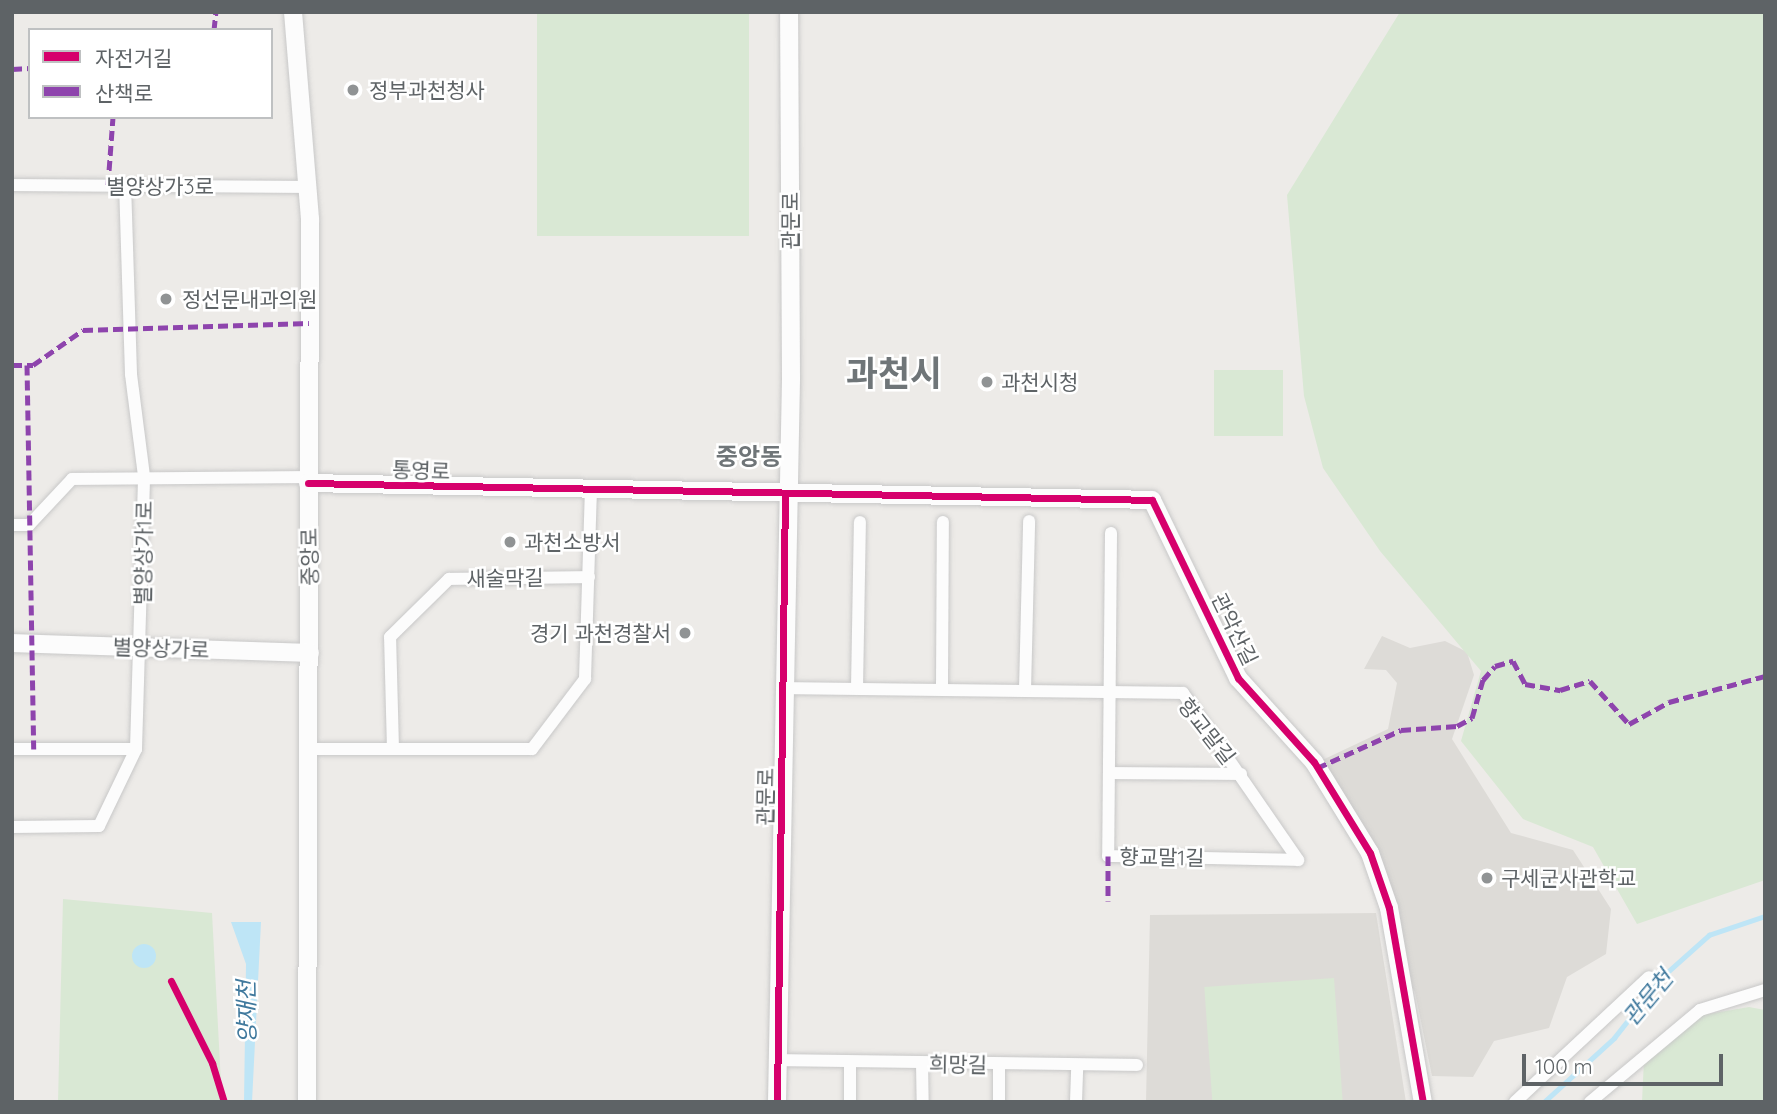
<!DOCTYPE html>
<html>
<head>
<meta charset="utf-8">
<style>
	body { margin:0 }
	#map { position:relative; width:1777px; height:1114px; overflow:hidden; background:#edebe8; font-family:Quicksand,"Noto Sans KR",sans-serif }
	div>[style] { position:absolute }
	.education>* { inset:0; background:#dddbd7 }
	.green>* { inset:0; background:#d9e8d4; transform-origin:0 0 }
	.water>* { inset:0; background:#bee5f6 }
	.round { border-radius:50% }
	.stream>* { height:4.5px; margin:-2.25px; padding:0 2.25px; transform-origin:2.25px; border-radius:2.25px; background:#bee5f6 }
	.roads { filter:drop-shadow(0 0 2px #c8c8c8) drop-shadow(0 0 2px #c8c8c8) }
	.street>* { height:12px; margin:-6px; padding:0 6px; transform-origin:6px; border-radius:6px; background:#fcfcfc }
	.secondary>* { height:18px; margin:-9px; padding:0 9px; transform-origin:9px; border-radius:9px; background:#fcfcfc }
	.quiet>* { height:5px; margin-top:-2.5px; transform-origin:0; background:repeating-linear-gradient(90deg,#8e44ad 0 10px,transparent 0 15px) }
	.cycleway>* { height:7px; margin:-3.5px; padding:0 3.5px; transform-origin:3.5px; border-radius:3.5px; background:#d6006c }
	.dots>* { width:19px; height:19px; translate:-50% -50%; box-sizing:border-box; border:4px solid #fff; border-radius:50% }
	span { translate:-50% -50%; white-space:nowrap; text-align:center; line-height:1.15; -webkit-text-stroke:5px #fff; paint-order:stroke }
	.poi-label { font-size:21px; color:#5e6366 }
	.left { translate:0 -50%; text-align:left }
	.right { translate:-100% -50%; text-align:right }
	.street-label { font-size:21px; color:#5e6366 }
	.water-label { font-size:23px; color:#40799d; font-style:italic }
	.quarter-label { font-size:24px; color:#6f7578; font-weight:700 }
	.town-label { font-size:35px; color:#6f7578; font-weight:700 }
	.frame { position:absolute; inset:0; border:14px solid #5e6366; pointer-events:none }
	.legend { position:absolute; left:28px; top:28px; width:245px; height:91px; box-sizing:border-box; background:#fff; border:2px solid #bfc1c2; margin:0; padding:9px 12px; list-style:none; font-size:21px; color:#5e6366 }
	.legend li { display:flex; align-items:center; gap:14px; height:35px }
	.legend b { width:35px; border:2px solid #bfc1c2 }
	.scale { position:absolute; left:1522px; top:1054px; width:201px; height:32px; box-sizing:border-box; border:4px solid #5e6366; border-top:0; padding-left:9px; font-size:21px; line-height:24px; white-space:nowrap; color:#5e6366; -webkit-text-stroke:5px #fff; paint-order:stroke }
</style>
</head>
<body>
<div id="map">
	<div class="education">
		<i style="clip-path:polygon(1382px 636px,1410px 648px,1445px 641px,1467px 652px,1474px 675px,1452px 739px,1511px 833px,1573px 850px,1611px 909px,1606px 954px,1567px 977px,1549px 1028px,1494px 1041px,1473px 1077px,1432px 1076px,1415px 992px,1402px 972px,1393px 906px,1316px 763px,1388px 729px,1397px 683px,1386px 670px,1364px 669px)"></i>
		<i style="clip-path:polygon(1376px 913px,1406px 1102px,1146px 1102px,1150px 915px)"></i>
	</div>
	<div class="green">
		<i style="left:537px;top:12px;width:212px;height:224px"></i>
		<i style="clip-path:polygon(1400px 12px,1765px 12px,1765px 880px,1637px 924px,1593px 847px,1523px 819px,1461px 741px,1481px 671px,1380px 551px,1323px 468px,1304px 396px,1287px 195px)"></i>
		<i style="left:1214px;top:370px;width:69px;height:66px"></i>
		<i style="clip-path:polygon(63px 899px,212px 913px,222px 1102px,58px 1102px)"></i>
		<i style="left:1334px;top:978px;width:124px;height:130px;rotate:86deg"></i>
		<i style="clip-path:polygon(1749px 1007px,1765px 1010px,1765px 1102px,1642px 1102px,1644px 1059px,1690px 1017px)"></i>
	</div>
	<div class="water">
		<i style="clip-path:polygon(231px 922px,261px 922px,252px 1102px,244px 1102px,246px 964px)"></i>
		<i class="round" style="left:132px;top:944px;width:24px;height:24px"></i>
	</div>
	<div class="stream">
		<i style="left:1544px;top:1102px;width:95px;rotate:-42.4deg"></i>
		<i style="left:1614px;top:1038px;width:78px;rotate:-51.8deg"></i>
		<i style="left:1662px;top:977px;width:63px;rotate:-41.8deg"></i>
		<i style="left:1709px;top:935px;width:59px;rotate:-18.7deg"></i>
	</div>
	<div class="roads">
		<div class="street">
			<i style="left:12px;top:185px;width:295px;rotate:0.4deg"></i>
			<i style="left:12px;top:525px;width:17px"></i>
			<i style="left:29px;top:525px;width:63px;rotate:-46.9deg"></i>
			<i style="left:72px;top:479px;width:236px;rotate:-0.5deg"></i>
			<i style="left:1111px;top:533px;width:323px;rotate:90.5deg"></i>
			<i style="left:1108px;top:856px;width:190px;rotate:1.2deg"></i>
			<i style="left:783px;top:688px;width:400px;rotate:0.7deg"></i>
			<i style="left:1183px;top:693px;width:203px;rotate:55.4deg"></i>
			<i style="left:857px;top:688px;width:166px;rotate:-89deg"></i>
			<i style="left:942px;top:688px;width:166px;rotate:-89.7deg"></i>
			<i style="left:1025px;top:690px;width:169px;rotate:-88.6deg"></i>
			<i style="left:12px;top:749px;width:124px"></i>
			<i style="left:310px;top:749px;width:222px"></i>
			<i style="left:532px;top:749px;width:88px;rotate:-52.9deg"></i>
			<i style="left:585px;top:679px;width:186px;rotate:-88.2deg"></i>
			<i style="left:393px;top:749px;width:112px;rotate:-91.5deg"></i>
			<i style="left:390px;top:637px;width:83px;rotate:-44.5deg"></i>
			<i style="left:449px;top:579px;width:140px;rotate:-0.8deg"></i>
			<i style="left:1109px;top:773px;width:132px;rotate:0.4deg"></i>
			<i style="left:12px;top:827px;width:87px;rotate:-0.7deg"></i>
			<i style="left:99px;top:826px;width:85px;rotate:-64.3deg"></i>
			<i style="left:136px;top:749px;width:273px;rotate:-88.3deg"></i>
			<i style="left:144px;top:476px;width:103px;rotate:-97.3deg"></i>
			<i style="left:131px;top:374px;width:188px;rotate:-91.8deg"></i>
			<i style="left:778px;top:1060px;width:359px;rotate:0.8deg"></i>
			<i style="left:922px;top:1063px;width:39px;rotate:89deg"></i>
			<i style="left:850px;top:1102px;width:40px;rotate:-90deg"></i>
			<i style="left:999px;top:1102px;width:37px;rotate:-90deg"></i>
			<i style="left:1076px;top:1102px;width:36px;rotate:-88deg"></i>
			<i style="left:1515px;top:1102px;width:183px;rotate:-43deg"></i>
			<i style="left:1590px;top:1102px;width:143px;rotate:-39.9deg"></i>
			<i style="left:1700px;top:1010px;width:68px;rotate:-17.1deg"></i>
		</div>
		<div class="secondary">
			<i style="left:293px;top:12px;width:208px;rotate:85.3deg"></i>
			<i style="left:310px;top:219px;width:883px;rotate:90.19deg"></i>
			<i style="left:308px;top:483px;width:844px;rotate:1.15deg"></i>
			<i style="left:1152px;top:500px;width:198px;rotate:64.2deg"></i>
			<i style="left:1238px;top:678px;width:113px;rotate:47.9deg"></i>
			<i style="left:1314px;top:762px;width:107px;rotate:58.4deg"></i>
			<i style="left:1370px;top:853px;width:58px;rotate:70.9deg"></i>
			<i style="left:1389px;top:908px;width:197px;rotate:80.1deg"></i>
			<i style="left:12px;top:643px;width:298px;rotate:1.9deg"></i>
			<i style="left:777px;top:1102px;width:724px;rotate:-88.89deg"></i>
			<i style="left:791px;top:378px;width:366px;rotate:-90.3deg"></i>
		</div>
	</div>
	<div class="quiet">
		<i style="left:214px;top:30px;width:18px;rotate:-84deg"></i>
		<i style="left:12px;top:69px;width:18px;rotate:-3deg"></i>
		<i style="left:108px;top:185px;width:68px;rotate:-85.8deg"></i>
		<i style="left:12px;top:365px;width:21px"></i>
		<i style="left:33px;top:365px;width:61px;rotate:-35deg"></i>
		<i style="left:83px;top:330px;width:226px;rotate:-1.8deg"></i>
		<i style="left:27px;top:365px;width:384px;rotate:89deg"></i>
		<i style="left:1317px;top:768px;width:92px;rotate:-24.3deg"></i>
		<i style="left:1401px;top:730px;width:56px;rotate:-4.1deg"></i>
		<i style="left:1457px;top:726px;width:17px;rotate:-28deg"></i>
		<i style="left:1472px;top:718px;width:40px;rotate:-74deg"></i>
		<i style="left:1483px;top:680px;width:18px;rotate:-49deg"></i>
		<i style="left:1495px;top:666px;width:19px;rotate:-16deg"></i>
		<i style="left:1513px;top:661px;width:26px;rotate:62deg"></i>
		<i style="left:1525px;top:684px;width:36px;rotate:10deg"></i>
		<i style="left:1560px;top:690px;width:31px;rotate:-17deg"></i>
		<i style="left:1590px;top:681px;width:58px;rotate:47.8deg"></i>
		<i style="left:1629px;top:724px;width:46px;rotate:-28.8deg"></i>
		<i style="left:1669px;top:702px;width:99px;rotate:-15.2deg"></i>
		<i style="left:1108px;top:856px;width:45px;rotate:90deg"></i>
	</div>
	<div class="cycleway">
		<i style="left:308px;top:483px;width:844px;rotate:1.15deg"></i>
		<i style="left:1152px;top:500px;width:198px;rotate:64.2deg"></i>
		<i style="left:1238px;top:678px;width:113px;rotate:47.9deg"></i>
		<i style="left:1314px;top:762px;width:107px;rotate:58.4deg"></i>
		<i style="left:1370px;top:853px;width:58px;rotate:70.9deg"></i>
		<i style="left:1389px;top:908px;width:197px;rotate:80.1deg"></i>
		<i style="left:171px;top:981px;width:92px;rotate:63.4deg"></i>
		<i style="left:212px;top:1063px;width:41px;rotate:72.9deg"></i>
		<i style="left:777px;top:1102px;width:609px;rotate:-89.25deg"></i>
	</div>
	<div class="dots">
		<i style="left:353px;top:90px;background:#909394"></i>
		<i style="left:166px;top:299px;background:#909394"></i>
		<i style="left:987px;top:382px;background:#909394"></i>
		<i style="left:510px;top:542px;background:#909394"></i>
		<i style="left:685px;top:633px;background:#909394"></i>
		<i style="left:1487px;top:878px;background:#909394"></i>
	</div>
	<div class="poi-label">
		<span class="left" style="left:369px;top:90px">정부과천청사</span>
		<span class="left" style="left:182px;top:299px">정선문내과의원</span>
		<span class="left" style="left:1001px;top:382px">과천시청</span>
		<span class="left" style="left:524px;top:542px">과천소방서</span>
		<span class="right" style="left:671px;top:633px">경기 과천경찰서</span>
		<span class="left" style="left:1501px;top:878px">구세군사관학교</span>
	</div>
	<div class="street-label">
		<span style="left:160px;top:186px">별양상가3로</span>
		<span style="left:790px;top:221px;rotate:-90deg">관문로</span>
		<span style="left:421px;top:470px;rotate:2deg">통영로</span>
		<span style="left:143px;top:553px;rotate:-89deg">별양상가1로</span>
		<span style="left:309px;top:557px;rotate:-91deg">중앙로</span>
		<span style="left:505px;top:578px;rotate:-1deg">새술막길</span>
		<span style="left:1235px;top:629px;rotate:64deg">관악산길</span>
		<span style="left:161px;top:648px;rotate:2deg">별양상가로</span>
		<span style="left:1207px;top:731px;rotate:52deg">향교말길</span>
		<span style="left:765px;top:797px;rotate:-89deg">관문로</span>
		<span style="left:1162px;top:857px;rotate:1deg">향교말1길</span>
		<span style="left:958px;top:1064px;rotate:1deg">희망길</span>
	</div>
	<div class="water-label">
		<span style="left:1648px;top:998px;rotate:-50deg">관문천</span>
		<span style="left:247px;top:1012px;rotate:-91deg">양재천</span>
	</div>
	<div class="quarter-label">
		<span style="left:749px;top:457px">중앙동</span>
	</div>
	<div class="town-label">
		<span style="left:894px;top:373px">과천시</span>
	</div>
	<div class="frame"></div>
	<ul class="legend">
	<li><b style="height:9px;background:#d6006c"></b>자전거길</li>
	<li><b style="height:9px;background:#8e44ad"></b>산책로</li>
	</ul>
	<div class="scale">100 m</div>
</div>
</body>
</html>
